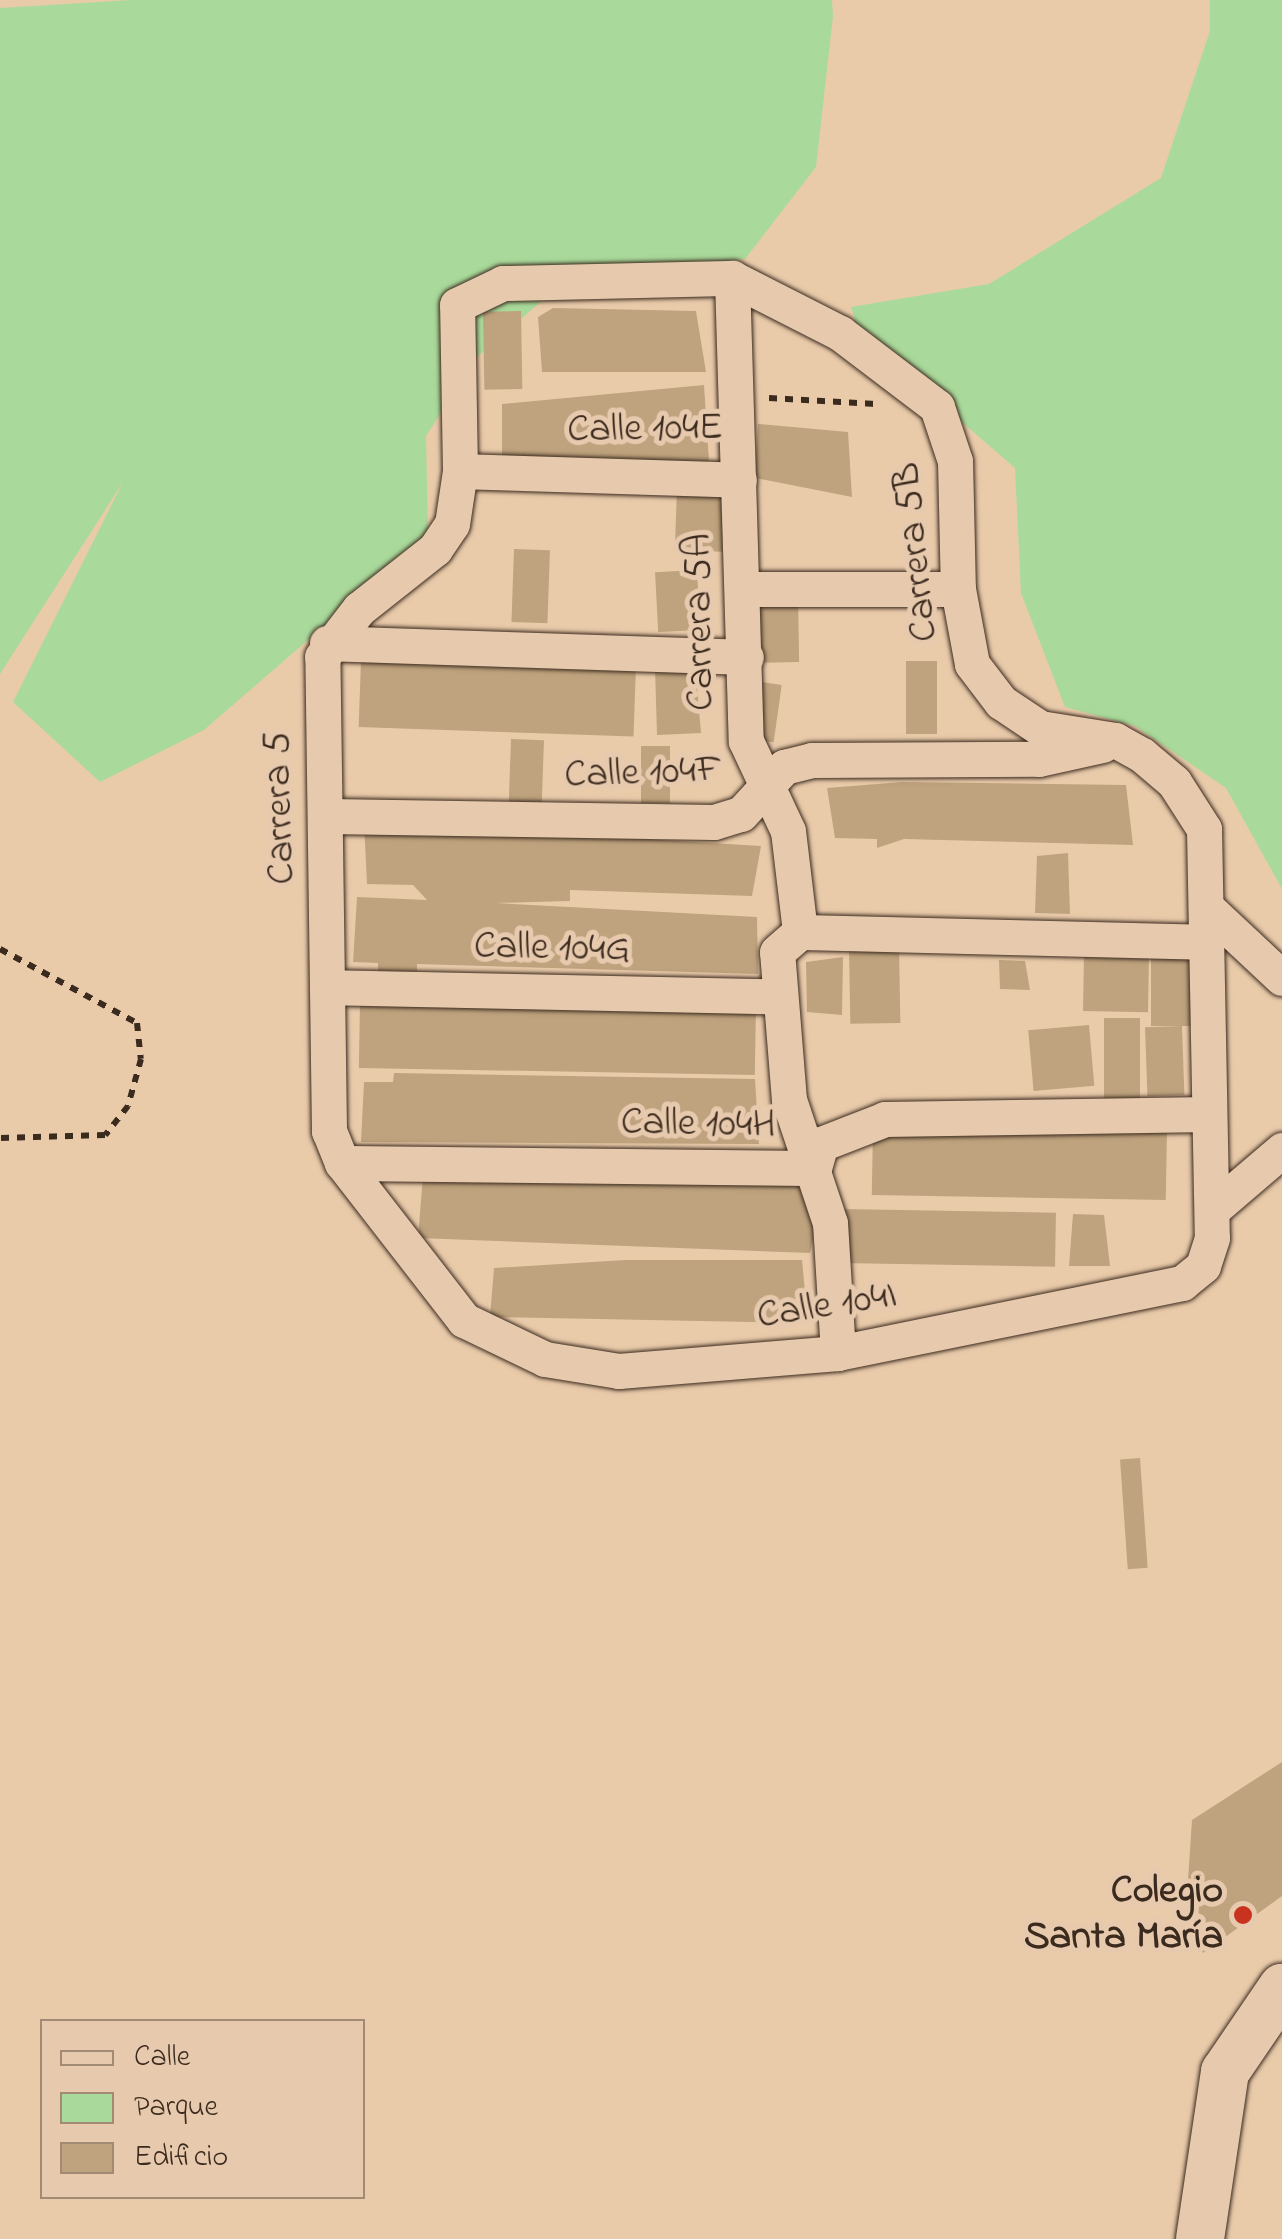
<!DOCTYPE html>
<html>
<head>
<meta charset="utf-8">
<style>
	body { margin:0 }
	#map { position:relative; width:1282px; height:2239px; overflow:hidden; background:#e9cbaa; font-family:"Indie Flower",sans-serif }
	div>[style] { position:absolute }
	.green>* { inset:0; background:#a9da9b }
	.building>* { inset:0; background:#bfa37e; transform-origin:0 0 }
	.path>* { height:6px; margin-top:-3px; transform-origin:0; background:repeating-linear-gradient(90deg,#3b2a1e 0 8px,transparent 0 16px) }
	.roads { filter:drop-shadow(0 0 2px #3b2a1e) drop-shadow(0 0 2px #3b2a1e) }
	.minor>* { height:35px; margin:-17.5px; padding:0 17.5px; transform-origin:17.5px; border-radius:17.5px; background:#e7caae }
	.secondary>* { height:48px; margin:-24px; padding:0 24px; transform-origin:24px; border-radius:24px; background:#e7caae }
	.dots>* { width:28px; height:28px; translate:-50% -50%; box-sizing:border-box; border:5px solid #e7caae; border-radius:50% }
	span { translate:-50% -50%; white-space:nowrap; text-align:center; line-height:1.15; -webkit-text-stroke:10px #e7caae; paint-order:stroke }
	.street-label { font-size:40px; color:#3b2a1e }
	.poi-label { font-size:40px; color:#3b2a1e; font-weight:700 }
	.right { translate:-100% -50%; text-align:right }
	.legend { position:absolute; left:40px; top:2019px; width:325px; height:180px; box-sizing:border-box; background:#e7caae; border:2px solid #a28a74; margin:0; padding:12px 18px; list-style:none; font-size:30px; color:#3b2a1e }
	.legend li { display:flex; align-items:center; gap:20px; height:50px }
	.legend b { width:50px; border:2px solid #a28a74 }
</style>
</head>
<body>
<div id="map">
	<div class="green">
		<i style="clip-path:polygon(131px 0,832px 0,833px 16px,816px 167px,745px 259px,560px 285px,476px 358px,426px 436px,428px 536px,204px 730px,100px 782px,13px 702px,123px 482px,0 674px,0 8px)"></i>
		<i style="clip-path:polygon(1210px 0,1282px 0,1282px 889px,1226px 788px,1135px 726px,1065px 707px,1021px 593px,1015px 468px,859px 333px,851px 307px,989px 284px,1161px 178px,1210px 31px)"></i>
	</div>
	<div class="building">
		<i style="clip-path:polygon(553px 308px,696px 311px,706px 372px,542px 372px,538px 317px)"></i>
		<i style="left:521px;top:311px;width:78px;height:38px;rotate:89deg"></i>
		<i style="clip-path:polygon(704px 385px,709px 461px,508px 465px,502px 456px,502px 404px)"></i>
		<i style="clip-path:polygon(758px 424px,848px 432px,852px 497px,755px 478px)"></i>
		<i style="left:677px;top:488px;width:48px;height:62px;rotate:2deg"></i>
		<i style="left:514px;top:549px;width:36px;height:73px;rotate:2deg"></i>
		<i style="left:697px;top:570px;width:60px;height:42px;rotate:87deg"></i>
		<i style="left:798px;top:596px;width:66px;height:46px;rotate:89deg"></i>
		<i style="left:361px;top:660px;width:275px;height:67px;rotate:2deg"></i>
		<i style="left:906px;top:661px;width:31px;height:73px"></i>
		<i style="clip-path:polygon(695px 662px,701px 733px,657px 735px,655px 668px)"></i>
		<i style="left:754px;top:681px;width:28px;height:58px;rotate:8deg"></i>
		<i style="left:511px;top:739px;width:33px;height:63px;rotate:2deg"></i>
		<i style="left:641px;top:746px;width:29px;height:57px"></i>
		<i style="clip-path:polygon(902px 782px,1126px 785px,1133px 845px,904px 839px,877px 848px,877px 839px,835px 838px,827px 788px)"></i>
		<i style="clip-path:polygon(364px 822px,761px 846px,752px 896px,570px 890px,570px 901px,496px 903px,757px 917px,758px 974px,417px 964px,417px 972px,378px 972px,378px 963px,353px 962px,357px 897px,427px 900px,413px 885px,367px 884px)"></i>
		<i style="clip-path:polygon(1068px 853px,1070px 914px,1035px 913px,1037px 856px)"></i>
		<i style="left:899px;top:946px;width:77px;height:50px;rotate:89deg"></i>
		<i style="left:1151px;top:953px;width:43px;height:73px"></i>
		<i style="left:1084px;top:954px;width:65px;height:57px;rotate:1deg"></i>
		<i style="clip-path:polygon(843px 957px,842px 1015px,807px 1012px,806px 962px)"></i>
		<i style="clip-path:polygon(999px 960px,1025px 961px,1030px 990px,1000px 989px)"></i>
		<i style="left:360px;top:1002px;width:396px;height:66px;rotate:1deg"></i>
		<i style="left:1140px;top:1018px;width:86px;height:36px;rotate:90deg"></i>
		<i style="left:1089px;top:1025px;width:61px;height:61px;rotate:85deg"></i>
		<i style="left:1182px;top:1026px;width:69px;height:37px;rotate:88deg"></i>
		<i style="clip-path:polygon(394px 1073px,755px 1079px,759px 1144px,361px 1142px,364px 1082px,393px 1082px)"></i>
		<i style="left:873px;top:1126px;width:294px;height:69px;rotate:1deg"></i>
		<i style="clip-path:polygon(423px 1175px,808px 1186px,820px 1207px,810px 1253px,418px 1238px)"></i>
		<i style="left:841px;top:1209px;width:215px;height:54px;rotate:1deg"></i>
		<i style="clip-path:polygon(1073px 1214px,1104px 1215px,1110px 1266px,1069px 1266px)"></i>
		<i style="clip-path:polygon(625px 1260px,802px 1260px,808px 1323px,490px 1317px,494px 1268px)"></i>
		<i style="left:1140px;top:1458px;width:110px;height:20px;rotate:86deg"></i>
		<i style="clip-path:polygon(1282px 1762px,1282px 1896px,1203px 1953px,1185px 1925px,1192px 1820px)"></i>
	</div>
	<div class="path">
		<i style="left:769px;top:398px;width:107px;rotate:3.2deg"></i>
		<i style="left:0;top:949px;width:156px;rotate:28.4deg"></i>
		<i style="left:137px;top:1023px;width:36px;rotate:84deg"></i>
		<i style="left:141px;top:1059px;width:49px;rotate:105.5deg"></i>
		<i style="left:128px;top:1106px;width:37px;rotate:128deg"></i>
		<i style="left:105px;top:1135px;width:105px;rotate:178.4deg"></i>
	</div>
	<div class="roads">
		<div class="minor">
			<i style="left:732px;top:278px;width:121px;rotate:27deg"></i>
			<i style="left:840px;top:333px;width:122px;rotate:37.3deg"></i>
			<i style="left:937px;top:407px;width:57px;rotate:71.6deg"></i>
			<i style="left:955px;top:461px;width:128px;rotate:88.7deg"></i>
			<i style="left:958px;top:589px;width:76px;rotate:79.4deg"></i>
			<i style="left:972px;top:664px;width:48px;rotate:52.7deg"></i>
			<i style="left:1001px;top:702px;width:47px;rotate:33.7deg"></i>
			<i style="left:1040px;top:728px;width:76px;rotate:9.1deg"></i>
			<i style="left:1115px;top:740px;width:31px;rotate:29deg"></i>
			<i style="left:1142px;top:755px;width:42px;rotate:40.2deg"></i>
			<i style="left:1174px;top:782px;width:56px;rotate:57.4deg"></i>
			<i style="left:1204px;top:829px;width:409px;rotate:88.9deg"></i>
			<i style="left:1212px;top:1238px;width:29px;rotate:108deg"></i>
			<i style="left:1203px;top:1266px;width:27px;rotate:141deg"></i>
			<i style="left:1182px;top:1283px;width:351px;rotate:168.5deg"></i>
			<i style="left:838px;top:1353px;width:220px;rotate:175.3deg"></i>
			<i style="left:619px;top:1371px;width:75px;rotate:-170.8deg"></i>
			<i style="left:545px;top:1359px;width:90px;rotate:-154.3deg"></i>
			<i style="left:464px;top:1320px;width:199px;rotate:-127.8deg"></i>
			<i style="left:342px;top:1163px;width:35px;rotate:-112deg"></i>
			<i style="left:329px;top:1131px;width:474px;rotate:-90.8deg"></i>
			<i style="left:322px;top:657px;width:61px;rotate:-52.4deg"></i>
			<i style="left:359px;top:609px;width:97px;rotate:-38.3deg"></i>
			<i style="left:435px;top:549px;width:30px;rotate:-56deg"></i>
			<i style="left:452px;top:524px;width:54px;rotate:-81.4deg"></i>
			<i style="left:460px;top:471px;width:166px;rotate:-91deg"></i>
			<i style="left:457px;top:305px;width:51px;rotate:-25.6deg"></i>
			<i style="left:503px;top:283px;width:229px;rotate:-1.3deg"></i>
			<i style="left:732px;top:278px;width:463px;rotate:88.3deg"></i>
			<i style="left:746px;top:741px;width:99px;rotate:65deg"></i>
			<i style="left:788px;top:831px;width:102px;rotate:83.2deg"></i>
			<i style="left:460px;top:471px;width:279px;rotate:1.8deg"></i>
			<i style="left:744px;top:589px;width:214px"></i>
			<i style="left:327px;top:643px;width:419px;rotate:1.9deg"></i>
			<i style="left:328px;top:816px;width:386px;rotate:0.9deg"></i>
			<i style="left:714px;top:822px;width:28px;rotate:-17deg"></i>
			<i style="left:741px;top:814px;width:64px;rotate:-47.5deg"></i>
			<i style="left:784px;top:767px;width:29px;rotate:-14deg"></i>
			<i style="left:812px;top:760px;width:227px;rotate:-0.3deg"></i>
			<i style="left:1039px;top:759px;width:65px;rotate:-12.5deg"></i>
			<i style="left:1206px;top:907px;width:104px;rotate:43.1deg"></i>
			<i style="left:327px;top:987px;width:447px;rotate:1.2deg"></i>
			<i style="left:342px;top:1163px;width:472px;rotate:0.6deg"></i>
			<i style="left:814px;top:1168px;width:25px;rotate:-74deg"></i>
			<i style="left:821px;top:1144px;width:69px;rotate:-21.3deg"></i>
			<i style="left:885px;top:1119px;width:324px;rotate:-0.9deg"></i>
			<i style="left:1213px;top:1209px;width:91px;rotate:-40.5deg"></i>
			<i style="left:838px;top:1353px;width:130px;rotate:-93.5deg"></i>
			<i style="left:830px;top:1223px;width:130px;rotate:-108.4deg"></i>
			<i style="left:789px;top:1100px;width:148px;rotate:-94.6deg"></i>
			<i style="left:777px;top:952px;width:30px;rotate:-41deg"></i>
			<i style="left:800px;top:932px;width:406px;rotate:1.4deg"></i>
		</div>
		<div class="secondary">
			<i style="left:1200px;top:2239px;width:169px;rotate:-81.5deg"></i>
			<i style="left:1225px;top:2072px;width:102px;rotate:-55.8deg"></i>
		</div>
	</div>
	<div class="dots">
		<i style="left:1243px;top:1915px;background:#c8321e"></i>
	</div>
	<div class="street-label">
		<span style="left:645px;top:430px;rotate:-1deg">Calle 104E</span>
		<span style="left:917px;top:552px;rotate:-96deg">Carrera 5B</span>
		<span style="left:701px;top:622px;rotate:-91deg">Carrera 5A</span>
		<span style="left:643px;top:774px;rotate:-2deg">Calle 104F</span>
		<span style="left:281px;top:808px;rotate:-92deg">Carrera 5</span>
		<span style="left:552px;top:949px;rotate:1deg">Calle 104G</span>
		<span style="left:698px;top:1125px;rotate:1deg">Calle 104H</span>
		<span style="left:827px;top:1307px;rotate:-9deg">Calle 104I</span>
	</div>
	<div class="poi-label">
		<span class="right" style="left:1223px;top:1915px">Colegio<br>Santa María</span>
	</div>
	<ul class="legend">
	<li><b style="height:12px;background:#e7caae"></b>Calle</li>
	<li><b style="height:28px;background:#a9da9b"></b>Parque</li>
	<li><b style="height:28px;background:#bfa37e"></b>Edificio</li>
	</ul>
</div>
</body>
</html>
